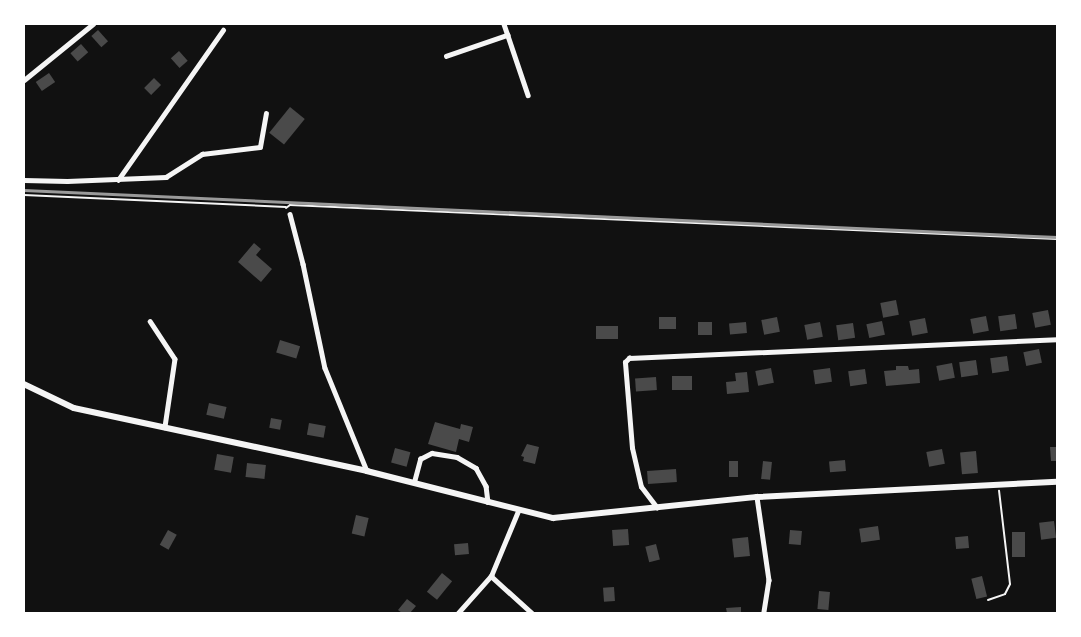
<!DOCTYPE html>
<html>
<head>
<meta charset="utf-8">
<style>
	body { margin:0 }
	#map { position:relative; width:1081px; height:637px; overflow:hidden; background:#111; font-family:Arial,sans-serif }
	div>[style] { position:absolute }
	.building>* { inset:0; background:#4a4a4a; transform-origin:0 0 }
	.path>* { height:2px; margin:-1px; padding:0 1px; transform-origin:1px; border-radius:1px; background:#f5f5f5 }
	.minor>* { height:4.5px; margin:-2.25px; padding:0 2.25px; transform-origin:2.25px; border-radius:2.25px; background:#f5f5f5 }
	.tertiary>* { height:5.5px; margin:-2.75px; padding:0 2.75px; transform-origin:2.75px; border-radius:2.75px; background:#f5f5f5 }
	.rail>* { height:2.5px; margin:-1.25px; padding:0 1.25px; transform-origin:1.25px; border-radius:1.25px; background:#9a9a9a }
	span { translate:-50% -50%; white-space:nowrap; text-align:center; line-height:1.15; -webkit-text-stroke:5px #fff; paint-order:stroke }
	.frame { position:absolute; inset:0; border:25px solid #fff; pointer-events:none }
</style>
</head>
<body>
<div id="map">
	<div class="building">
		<i style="left:98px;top:30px;width:15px;height:9px;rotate:48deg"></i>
		<i style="left:81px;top:44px;width:11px;height:14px;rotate:49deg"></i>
		<i style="left:179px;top:51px;width:13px;height:11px;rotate:48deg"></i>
		<i style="left:49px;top:73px;width:11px;height:16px;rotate:56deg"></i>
		<i style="left:154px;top:78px;width:10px;height:14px;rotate:45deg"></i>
		<i style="left:290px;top:107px;width:19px;height:33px;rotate:39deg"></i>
		<i style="clip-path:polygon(254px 243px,261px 249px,256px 255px,272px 269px,261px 282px,238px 262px)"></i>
		<i style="left:896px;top:300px;width:15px;height:16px;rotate:79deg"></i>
		<i style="left:1048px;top:310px;width:15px;height:16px;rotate:79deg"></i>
		<i style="left:1015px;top:314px;width:15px;height:17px;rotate:82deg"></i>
		<i style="left:986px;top:316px;width:15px;height:16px;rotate:79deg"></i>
		<i style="left:659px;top:317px;width:17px;height:12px"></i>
		<i style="left:777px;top:317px;width:15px;height:16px;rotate:79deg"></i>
		<i style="left:925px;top:318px;width:15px;height:16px;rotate:79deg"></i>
		<i style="left:882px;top:321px;width:14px;height:16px;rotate:78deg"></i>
		<i style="left:698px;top:322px;width:14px;height:13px"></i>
		<i style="left:746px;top:322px;width:11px;height:17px;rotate:85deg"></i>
		<i style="left:820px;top:322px;width:15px;height:16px;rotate:79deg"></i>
		<i style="left:853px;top:323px;width:15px;height:17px;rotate:82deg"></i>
		<i style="left:618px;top:326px;width:13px;height:22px;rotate:90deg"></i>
		<i style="left:280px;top:340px;width:21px;height:13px;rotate:17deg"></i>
		<i style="left:1039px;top:349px;width:14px;height:16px;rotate:78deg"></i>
		<i style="left:1007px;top:356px;width:15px;height:17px;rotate:82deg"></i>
		<i style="left:976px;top:360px;width:15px;height:17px;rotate:82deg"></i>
		<i style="left:952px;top:363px;width:15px;height:16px;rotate:79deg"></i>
		<i style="clip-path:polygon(896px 366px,908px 366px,909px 370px,919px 369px,920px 383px,886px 386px,884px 371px,896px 370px)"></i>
		<i style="left:771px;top:368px;width:15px;height:16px;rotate:79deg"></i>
		<i style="left:830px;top:368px;width:14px;height:17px;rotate:82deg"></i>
		<i style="left:865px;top:369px;width:15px;height:17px;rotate:82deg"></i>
		<i style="clip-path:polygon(747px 372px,749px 392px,727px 394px,726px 382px,736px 381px,735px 373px)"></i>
		<i style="left:692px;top:376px;width:14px;height:20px;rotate:90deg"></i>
		<i style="left:656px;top:377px;width:13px;height:21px;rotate:86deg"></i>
		<i style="left:209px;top:403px;width:18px;height:12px;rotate:13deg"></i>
		<i style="left:271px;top:418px;width:11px;height:10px;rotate:10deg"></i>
		<i style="clip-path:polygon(435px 422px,460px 429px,461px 424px,473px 427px,469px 442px,459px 439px,456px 452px,428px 444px)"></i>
		<i style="left:309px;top:423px;width:17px;height:12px;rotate:10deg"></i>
		<i style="clip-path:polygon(527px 444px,539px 447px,535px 464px,523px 461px,524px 457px,521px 456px)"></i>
		<i style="clip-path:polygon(1050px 447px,1057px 447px,1057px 461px,1051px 461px)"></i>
		<i style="left:395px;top:448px;width:16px;height:15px;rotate:15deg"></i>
		<i style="left:942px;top:449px;width:15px;height:16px;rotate:79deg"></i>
		<i style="left:976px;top:451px;width:22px;height:16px;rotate:85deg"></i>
		<i style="left:217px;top:454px;width:17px;height:16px;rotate:10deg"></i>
		<i style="left:845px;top:460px;width:11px;height:16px;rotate:85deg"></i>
		<i style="left:729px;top:461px;width:9px;height:16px"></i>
		<i style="left:763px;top:461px;width:9px;height:18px;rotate:6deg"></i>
		<i style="left:247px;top:463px;width:19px;height:14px;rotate:6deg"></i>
		<i style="left:676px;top:469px;width:13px;height:29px;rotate:86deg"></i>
		<i style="left:356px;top:515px;width:13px;height:19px;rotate:13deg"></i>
		<i style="left:1054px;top:521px;width:17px;height:15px;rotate:83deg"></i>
		<i style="left:878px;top:526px;width:14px;height:19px;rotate:82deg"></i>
		<i style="left:628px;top:529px;width:16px;height:16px;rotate:86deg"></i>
		<i style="left:168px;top:530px;width:10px;height:17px;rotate:29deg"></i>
		<i style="left:790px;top:530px;width:12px;height:14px;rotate:5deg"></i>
		<i style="left:1012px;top:532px;width:13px;height:25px"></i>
		<i style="left:968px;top:536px;width:12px;height:13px;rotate:85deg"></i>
		<i style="left:748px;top:537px;width:19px;height:16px;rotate:84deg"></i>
		<i style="left:468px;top:543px;width:11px;height:14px;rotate:85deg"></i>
		<i style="left:656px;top:544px;width:16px;height:11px;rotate:76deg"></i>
		<i style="left:442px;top:573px;width:13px;height:24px;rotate:39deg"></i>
		<i style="left:982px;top:576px;width:21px;height:11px;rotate:76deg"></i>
		<i style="left:614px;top:587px;width:14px;height:11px;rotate:86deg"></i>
		<i style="left:819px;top:591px;width:11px;height:18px;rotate:5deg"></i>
		<i style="clip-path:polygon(407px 599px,416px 606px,410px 613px,402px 613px,398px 610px)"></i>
		<i style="clip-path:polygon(741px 607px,741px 613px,727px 613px,726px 608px)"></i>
	</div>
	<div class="path">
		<i style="left:24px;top:195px;width:262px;rotate:2.6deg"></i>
		<i style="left:286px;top:208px;width:5px;rotate:-37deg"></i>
		<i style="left:290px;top:205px;width:768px;rotate:2.54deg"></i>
		<i style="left:988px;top:600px;width:18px;rotate:-19deg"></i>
		<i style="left:1005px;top:594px;width:11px;rotate:-63deg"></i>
		<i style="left:1010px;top:584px;width:94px;rotate:-96.7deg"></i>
	</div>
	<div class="minor">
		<i style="left:504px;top:24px;width:75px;rotate:71.3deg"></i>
		<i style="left:446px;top:56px;width:65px;rotate:-19deg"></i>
		<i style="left:24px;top:80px;width:89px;rotate:-39.1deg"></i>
		<i style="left:24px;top:180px;width:43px;rotate:1.3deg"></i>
		<i style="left:67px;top:181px;width:99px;rotate:-2.3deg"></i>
		<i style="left:166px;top:177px;width:43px;rotate:-32.6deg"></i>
		<i style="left:202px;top:154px;width:58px;rotate:-6.9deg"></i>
		<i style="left:260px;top:147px;width:34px;rotate:-80deg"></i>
		<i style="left:118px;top:180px;width:183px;rotate:-55deg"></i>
		<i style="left:290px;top:214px;width:52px;rotate:75.4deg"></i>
		<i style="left:303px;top:264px;width:106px;rotate:78.1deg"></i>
		<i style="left:325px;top:368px;width:111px;rotate:67.8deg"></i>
		<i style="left:150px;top:321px;width:45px;rotate:56.7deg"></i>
		<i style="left:175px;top:359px;width:69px;rotate:98.4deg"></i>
		<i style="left:414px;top:482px;width:24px;rotate:-75deg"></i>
		<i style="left:420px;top:459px;width:13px;rotate:-27deg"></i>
		<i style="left:432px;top:453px;width:25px;rotate:9deg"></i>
		<i style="left:457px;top:457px;width:22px;rotate:30deg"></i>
		<i style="left:476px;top:468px;width:21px;rotate:61deg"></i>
		<i style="left:486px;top:486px;width:16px;rotate:83deg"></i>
		<i style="left:757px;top:497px;width:84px;rotate:81.8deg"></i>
		<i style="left:769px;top:580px;width:33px;rotate:99deg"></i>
		<i style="left:657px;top:508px;width:26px;rotate:-127deg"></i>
		<i style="left:641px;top:487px;width:40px;rotate:-103deg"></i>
		<i style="left:632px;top:448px;width:86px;rotate:-94.7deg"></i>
		<i style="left:625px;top:362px;width:6px;rotate:-45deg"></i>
		<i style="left:629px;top:358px;width:428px;rotate:-2.5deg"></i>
		<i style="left:491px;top:576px;width:55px;rotate:42.1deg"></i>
		<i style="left:458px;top:613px;width:50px;rotate:-48.3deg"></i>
		<i style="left:491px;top:576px;width:70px;rotate:-67.4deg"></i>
	</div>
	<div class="tertiary">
		<i style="left:24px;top:384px;width:55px;rotate:25.6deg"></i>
		<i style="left:74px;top:408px;width:300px;rotate:12.1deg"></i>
		<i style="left:367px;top:471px;width:192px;rotate:14.2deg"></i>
		<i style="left:553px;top:518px;width:205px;rotate:-5.9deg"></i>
		<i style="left:757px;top:497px;width:300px;rotate:-2.9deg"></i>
	</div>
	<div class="rail">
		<i style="left:24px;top:190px;width:1034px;rotate:2.61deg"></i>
	</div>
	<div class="frame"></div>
</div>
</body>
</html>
